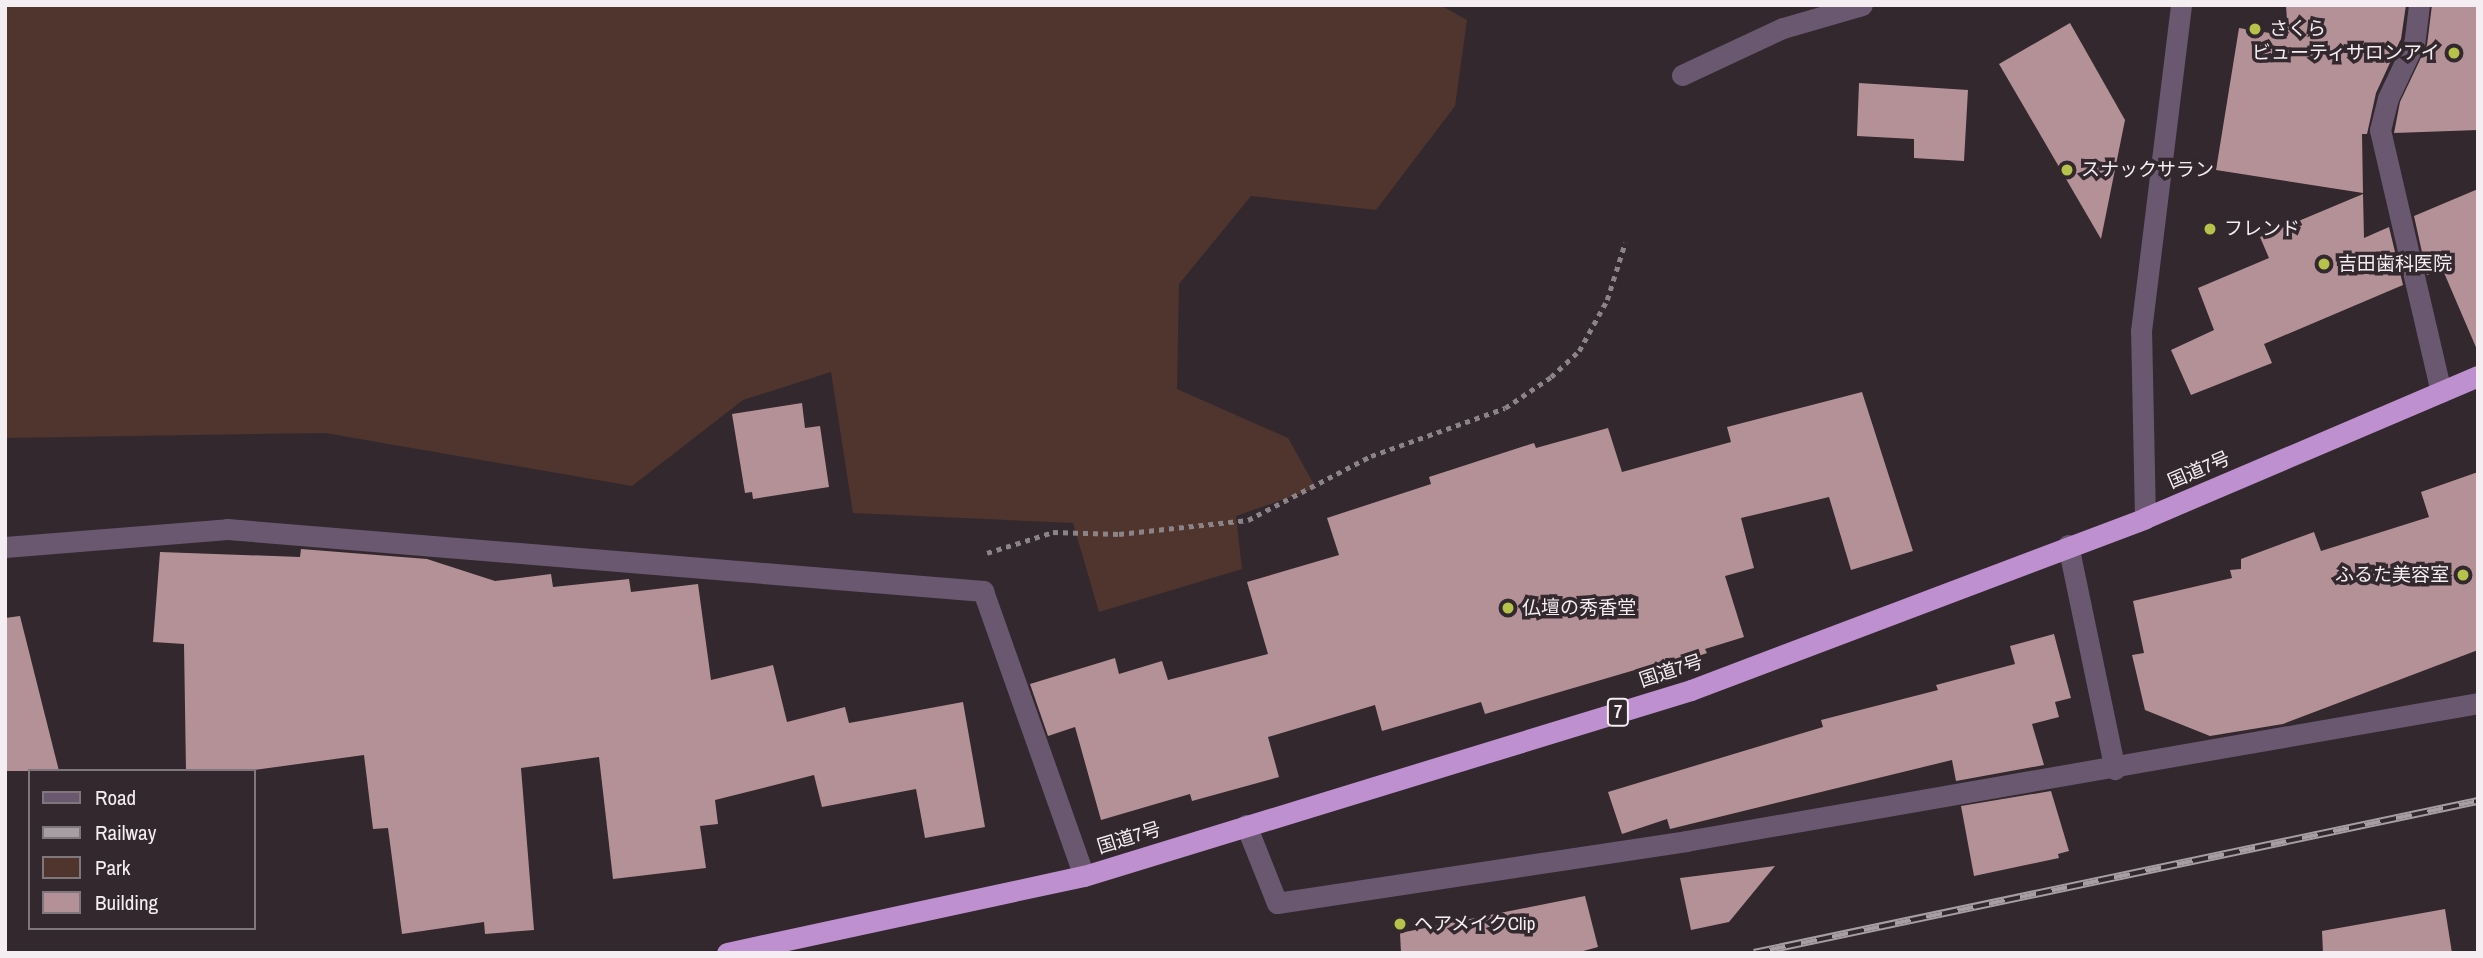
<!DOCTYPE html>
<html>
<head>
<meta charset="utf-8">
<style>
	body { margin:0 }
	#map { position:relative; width:2483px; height:958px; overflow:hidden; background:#32282e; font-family:"Archivo Narrow","Noto Sans JP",sans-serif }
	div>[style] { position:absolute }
	.green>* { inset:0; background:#4f352e }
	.building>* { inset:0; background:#b49196 }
	.path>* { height:4.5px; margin-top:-2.25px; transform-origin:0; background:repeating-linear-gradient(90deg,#8b8388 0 5px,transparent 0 10px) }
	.minor>* { height:21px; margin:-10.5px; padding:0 10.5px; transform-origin:10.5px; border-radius:10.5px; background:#6a5770 }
	.highway>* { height:21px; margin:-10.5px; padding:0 10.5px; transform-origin:10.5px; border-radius:10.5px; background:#bf90cf }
	.rail>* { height:8px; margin-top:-4px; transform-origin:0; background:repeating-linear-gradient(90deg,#32282e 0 16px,#a69ea3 0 32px); box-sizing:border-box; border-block:2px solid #a69ea3 }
	.dots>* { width:19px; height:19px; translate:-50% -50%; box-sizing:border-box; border:4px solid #32282e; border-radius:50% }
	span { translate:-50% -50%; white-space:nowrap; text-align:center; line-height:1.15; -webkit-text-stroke:7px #32282e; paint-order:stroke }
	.shield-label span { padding:2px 5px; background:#32282e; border:2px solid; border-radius:5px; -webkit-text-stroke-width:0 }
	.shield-label { font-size:18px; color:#f4edf1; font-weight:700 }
	.poi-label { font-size:19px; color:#f4edf1 }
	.left { translate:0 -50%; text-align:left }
	.right { translate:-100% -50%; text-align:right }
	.street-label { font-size:19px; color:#f4edf1 }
	.frame { position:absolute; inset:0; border:7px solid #f4edf1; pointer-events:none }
	.legend { position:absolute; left:28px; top:769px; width:228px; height:161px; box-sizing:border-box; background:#32282e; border:2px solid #80777c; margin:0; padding:9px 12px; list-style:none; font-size:21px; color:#f4edf1 }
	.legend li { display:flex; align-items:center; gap:14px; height:35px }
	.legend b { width:35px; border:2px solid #80777c }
</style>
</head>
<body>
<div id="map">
	<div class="green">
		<i style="clip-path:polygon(5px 5px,1440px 5px,1467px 20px,1455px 106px,1376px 210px,1251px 196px,1179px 284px,1177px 389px,1288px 438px,1316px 488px,1236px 516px,1242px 569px,1099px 612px,1073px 523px,853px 513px,831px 372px,743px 400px,632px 486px,325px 433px,5px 438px)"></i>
	</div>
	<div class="building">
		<i style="clip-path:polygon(2286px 5px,2406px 5px,2401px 39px,2376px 93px,2367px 134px,2362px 134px,2363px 193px,2216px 170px,2239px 28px,2288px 36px)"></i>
		<i style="clip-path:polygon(2432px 5px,2478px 5px,2478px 130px,2394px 133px,2400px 102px,2427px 45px)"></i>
		<i style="clip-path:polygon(2070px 23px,2125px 120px,2101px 239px,1999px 64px)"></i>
		<i style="clip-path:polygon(1859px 83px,1968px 90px,1964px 161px,1914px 158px,1914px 139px,1857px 136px)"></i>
		<i style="clip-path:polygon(2478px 189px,2478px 352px,2442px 268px,2427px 275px,2414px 216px)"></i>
		<i style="clip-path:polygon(2363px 194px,2364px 238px,2389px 227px,2403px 285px,2264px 344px,2272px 363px,2191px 395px,2171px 350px,2214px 330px,2198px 288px,2269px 258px,2260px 237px)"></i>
		<i style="clip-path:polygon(1862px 392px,1913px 551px,1851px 570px,1829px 497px,1741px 518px,1754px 568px,1725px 576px,1744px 637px,1705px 649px,1707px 653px,1648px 674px,1645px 667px,1485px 714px,1481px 702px,1382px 731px,1375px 705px,1268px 737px,1279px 777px,1192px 801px,1190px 794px,1101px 820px,1075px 727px,1048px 736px,1030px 684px,1115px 658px,1119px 674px,1162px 661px,1168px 680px,1268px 654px,1247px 582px,1339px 555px,1327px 518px,1431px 484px,1429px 477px,1534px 443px,1536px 448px,1608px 428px,1622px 472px,1731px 442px,1727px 427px)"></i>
		<i style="clip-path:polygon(802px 403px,805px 428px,820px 426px,829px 487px,753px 499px,752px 492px,745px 493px,732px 414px)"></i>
		<i style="clip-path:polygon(2478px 472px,2478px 650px,2283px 724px,2210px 736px,2145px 710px,2132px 655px,2144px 653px,2133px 601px,2232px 578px,2230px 570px,2241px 569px,2241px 559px,2314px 532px,2321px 551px,2429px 517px,2421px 492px)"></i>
		<i style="clip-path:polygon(301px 549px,427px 559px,495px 581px,551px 574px,553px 587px,629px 579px,631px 592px,698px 584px,711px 680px,773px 665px,787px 722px,845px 707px,849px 723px,963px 702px,985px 827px,925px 838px,916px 789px,822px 807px,814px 775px,715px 800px,718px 824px,700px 826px,706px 868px,613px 879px,599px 757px,521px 768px,534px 930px,485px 934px,484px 922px,402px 934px,388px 828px,373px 829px,364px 755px,247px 771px,186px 771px,184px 644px,153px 642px,160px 552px,300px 557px)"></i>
		<i style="clip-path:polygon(20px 616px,59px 771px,5px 771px,5px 618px)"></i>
		<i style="clip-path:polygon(2054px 634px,2071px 698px,2055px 702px,2059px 717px,2032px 724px,2044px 765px,1956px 781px,1952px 760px,1670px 829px,1667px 819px,1622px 834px,1608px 792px,1823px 727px,1821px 720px,1938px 690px,1936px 685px,2015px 664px,2010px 646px)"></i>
		<i style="clip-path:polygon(2051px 791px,2069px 851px,2058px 854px,2059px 858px,1974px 876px,1961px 806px)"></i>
		<i style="clip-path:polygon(1775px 866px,1729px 922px,1691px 930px,1680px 878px)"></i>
		<i style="clip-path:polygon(1585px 896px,1598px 947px,1576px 953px,1401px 953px,1400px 933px)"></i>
		<i style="clip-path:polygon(2445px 909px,2452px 953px,2323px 953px,2322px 931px)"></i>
	</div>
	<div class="path">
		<i style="left:987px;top:553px;width:69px;rotate:-17.7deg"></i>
		<i style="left:1053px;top:532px;width:66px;rotate:1.7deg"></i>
		<i style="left:1119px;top:534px;width:130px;rotate:-6.2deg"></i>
		<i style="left:1248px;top:520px;width:139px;rotate:-27.5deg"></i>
		<i style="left:1371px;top:456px;width:142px;rotate:-19.7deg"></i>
		<i style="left:1505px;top:408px;width:55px;rotate:-34deg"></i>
		<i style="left:1551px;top:377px;width:38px;rotate:-43deg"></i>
		<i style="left:1579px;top:351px;width:58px;rotate:-61.2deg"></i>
		<i style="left:1607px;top:300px;width:60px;rotate:-72.5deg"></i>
	</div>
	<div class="minor">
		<i style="left:2419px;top:5px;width:38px;rotate:97deg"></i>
		<i style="left:2414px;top:43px;width:61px;rotate:115.3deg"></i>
		<i style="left:2388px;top:98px;width:33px;rotate:104deg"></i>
		<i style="left:2380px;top:130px;width:269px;rotate:76.9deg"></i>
		<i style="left:1682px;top:75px;width:111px;rotate:-25deg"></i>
		<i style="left:1783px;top:28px;width:82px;rotate:-16.2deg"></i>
		<i style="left:2145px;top:518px;width:187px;rotate:-91.2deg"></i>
		<i style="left:2141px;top:331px;width:328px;rotate:-83deg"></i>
		<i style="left:2068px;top:545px;width:229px;rotate:78.2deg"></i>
		<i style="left:5px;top:547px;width:223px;rotate:-4.6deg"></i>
		<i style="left:227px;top:529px;width:759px;rotate:4.69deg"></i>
		<i style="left:983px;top:591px;width:302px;rotate:70.5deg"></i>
		<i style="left:1246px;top:825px;width:84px;rotate:68.3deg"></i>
		<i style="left:1277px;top:903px;width:414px;rotate:-8.6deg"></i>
		<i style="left:1686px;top:841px;width:804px;rotate:-9.88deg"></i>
	</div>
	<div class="highway">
		<i style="left:727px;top:953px;width:365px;rotate:-12.2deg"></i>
		<i style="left:1084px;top:876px;width:635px;rotate:-17.04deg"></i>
		<i style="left:1691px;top:690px;width:485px;rotate:-20.7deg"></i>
		<i style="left:2145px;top:518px;width:362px;rotate:-23.1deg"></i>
	</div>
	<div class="rail">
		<i style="left:1754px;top:953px;width:740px;rotate:-11.86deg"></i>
	</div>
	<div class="dots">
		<i style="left:2255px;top:29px;background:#b6c249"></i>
		<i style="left:2454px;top:53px;background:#b6c249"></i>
		<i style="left:2067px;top:170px;background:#b6c249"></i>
		<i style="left:2210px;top:229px;background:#b6c249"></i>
		<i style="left:2324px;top:264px;background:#b6c249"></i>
		<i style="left:2463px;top:575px;background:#b6c249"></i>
		<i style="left:1508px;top:608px;background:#b6c249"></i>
		<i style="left:1400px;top:924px;background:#b6c249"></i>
	</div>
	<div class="shield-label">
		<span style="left:1618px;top:712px">7</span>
	</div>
	<div class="poi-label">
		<span class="left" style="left:2269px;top:29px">さくら</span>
		<span class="right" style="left:2440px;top:53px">ビューティサロンアイ</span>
		<span class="left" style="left:2081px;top:170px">スナックサラン</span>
		<span class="left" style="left:2224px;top:229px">フレンド</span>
		<span class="left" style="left:2338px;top:264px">吉田歯科医院</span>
		<span class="right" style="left:2449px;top:575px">ふるた美容室</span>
		<span class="left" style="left:1522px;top:608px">仏壇の秀香堂</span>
		<span class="left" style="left:1414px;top:924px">ヘアメイクClip</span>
	</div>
	<div class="street-label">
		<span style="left:2199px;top:470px;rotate:-23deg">国道7号</span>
		<span style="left:1671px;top:671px;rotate:-18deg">国道7号</span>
		<span style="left:1129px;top:838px;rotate:-17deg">国道7号</span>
	</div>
	<div class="frame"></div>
	<ul class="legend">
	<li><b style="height:9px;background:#6a5770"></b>Road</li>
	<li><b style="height:9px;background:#a69ea3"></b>Railway</li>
	<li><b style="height:19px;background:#4f352e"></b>Park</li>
	<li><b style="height:19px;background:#b49196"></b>Building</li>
	</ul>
</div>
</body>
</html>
